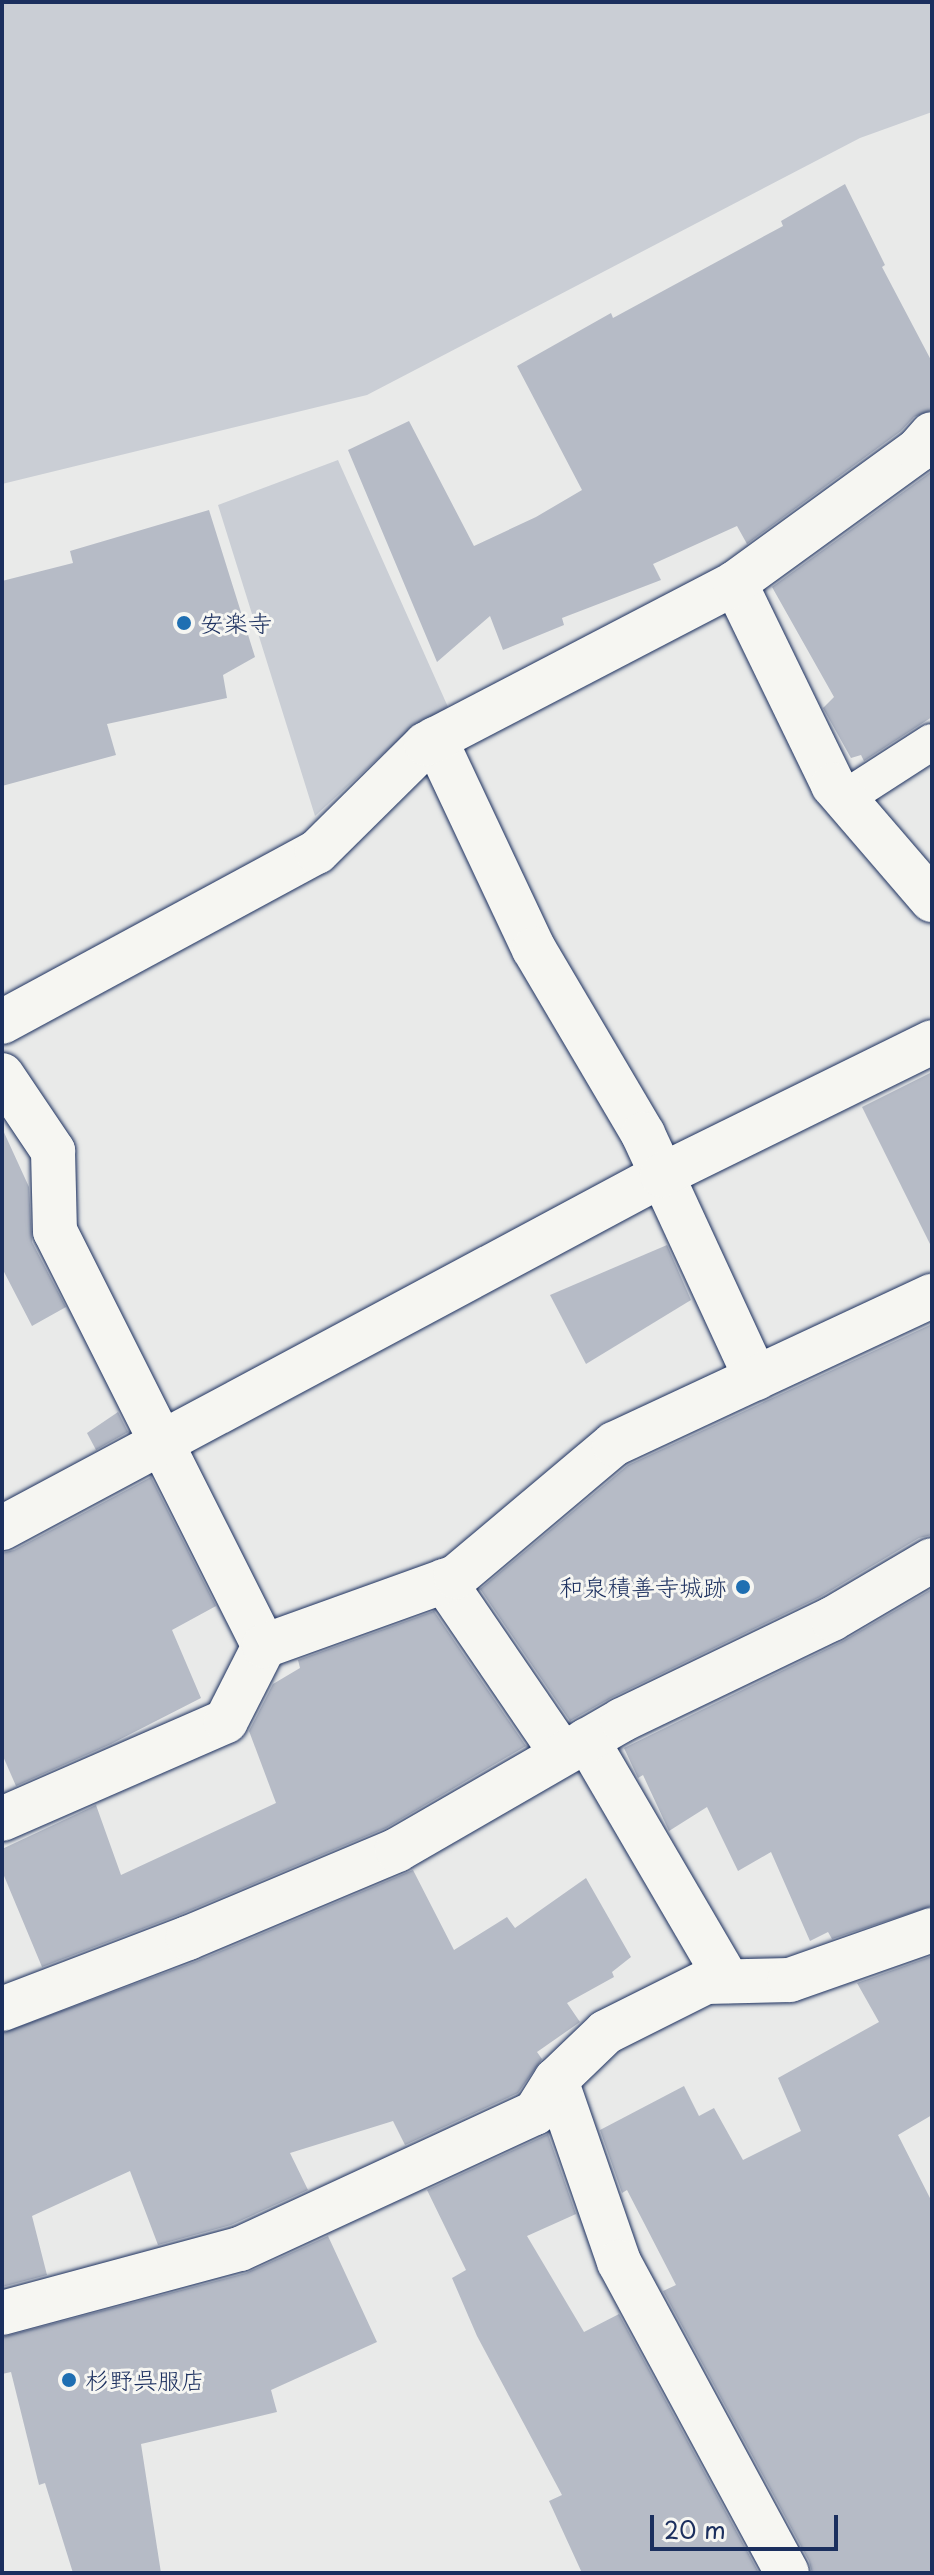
<!DOCTYPE html>
<html>
<head>
<meta charset="utf-8">
<style>
	body { margin:0 }
	#map { position:relative; width:934px; height:2575px; overflow:hidden; background:#e9eae9; font-family:"Playpen Sans","Klee One",sans-serif }
	div>[style] { position:absolute }
	.green>* { inset:0; background:#caced5 }
	.building>* { inset:0; background:#b6bbc6 }
	.roads { filter:drop-shadow(0 0 2px #1b2f5e) drop-shadow(0 0 2px #1b2f5e) }
	.lane>* { height:36px; margin:-18px; padding:0 18px; transform-origin:18px; border-radius:18px; background:#f6f6f2 }
	.street>* { height:44px; margin:-22px; padding:0 22px; transform-origin:22px; border-radius:22px; background:#f6f6f2 }
	.dots>* { width:22px; height:22px; translate:-50% -50%; box-sizing:border-box; border:4px solid #f6f6f2; border-radius:50% }
	span { translate:-50% -50%; white-space:nowrap; text-align:center; line-height:1.15; -webkit-text-stroke:6px #f6f6f2; paint-order:stroke }
	.poi-label { font-size:24px; color:#1b2f5e }
	.left { translate:0 -50%; text-align:left }
	.right { translate:-100% -50%; text-align:right }
	.frame { position:absolute; inset:0; border:4px solid #1b2f5e; pointer-events:none }
	.scale { position:absolute; left:650px; top:2515px; width:188px; height:36px; box-sizing:border-box; border:4px solid #1b2f5e; border-top:0; padding-left:10px; font-size:24px; line-height:28px; white-space:nowrap; color:#1b2f5e; -webkit-text-stroke:6px #f6f6f2; paint-order:stroke }
</style>
</head>
<body>
<div id="map">
	<div class="green">
		<i style="clip-path:polygon(2px 2px,932px 2px,932px 112px,860px 138px,367px 395px,2px 484px)"></i>
		<i style="clip-path:polygon(338px 460px,448px 707px,407px 732px,315px 816px,218px 505px)"></i>
	</div>
	<div class="building">
		<i style="clip-path:polygon(845px 184px,885px 265px,882px 267px,932px 362px,932px 410px,914px 417px,901px 431px,747px 544px,737px 526px,653px 564px,661px 580px,562px 618px,564px 625px,503px 650px,490px 616px,437px 662px,348px 450px,409px 421px,474px 546px,536px 517px,582px 490px,517px 366px,611px 313px,613px 318px,783px 226px,781px 221px)"></i>
		<i style="clip-path:polygon(932px 471px,932px 717px,864px 761px,861px 755px,851px 758px,823px 708px,834px 697px,772px 587px)"></i>
		<i style="clip-path:polygon(209px 510px,255px 657px,223px 675px,227px 698px,107px 724px,116px 755px,2px 786px,2px 581px,73px 563px,70px 551px)"></i>
		<i style="clip-path:polygon(932px 1072px,932px 1248px,862px 1107px)"></i>
		<i style="clip-path:polygon(2px 1128px,29px 1187px,32px 1242px,66px 1307px,32px 1326px,2px 1268px)"></i>
		<i style="clip-path:polygon(667px 1245px,691px 1300px,586px 1364px,550px 1295px)"></i>
		<i style="clip-path:polygon(932px 1324px,932px 1535px,919px 1538px,820px 1597px,611px 1698px,570px 1721px,480px 1589px,628px 1465px)"></i>
		<i style="clip-path:polygon(118px 1412px,128px 1432px,96px 1450px,87px 1433px)"></i>
		<i style="clip-path:polygon(151px 1477px,216px 1606px,172px 1630px,201px 1698px,111px 1744px,16px 1786px,2px 1754px,2px 1553px,14px 1550px)"></i>
		<i style="clip-path:polygon(932px 1589px,932px 1906px,832px 1939px,828px 1932px,810px 1941px,771px 1852px,738px 1871px,707px 1807px,669px 1831px,643px 1775px,638px 1778px,624px 1748px,843px 1641px)"></i>
		<i style="clip-path:polygon(434px 1611px,526px 1746px,386px 1828px,179px 1915px,42px 1967px,2px 1871px,2px 1849px,96px 1805px,121px 1875px,276px 1803px,249px 1731px,273px 1684px,300px 1668px,298px 1660px)"></i>
		<i style="clip-path:polygon(413px 1870px,454px 1950px,507px 1917px,515px 1928px,586px 1878px,631px 1957px,612px 1972px,614px 1977px,567px 2003px,580px 2022px,537px 2052px,542px 2059px,518px 2093px,405px 2145px,393px 2121px,290px 2153px,308px 2190px,231px 2225px,158px 2245px,130px 2171px,32px 2216px,47px 2275px,2px 2287px,2px 2033px,197px 1961px)"></i>
		<i style="clip-path:polygon(932px 1956px,932px 2115px,898px 2135px,932px 2202px,932px 2573px,812px 2573px,809px 2561px,663px 2291px,676px 2285px,627px 2190px,622px 2193px,600px 2130px,684px 2086px,699px 2116px,714px 2108px,743px 2160px,801px 2131px,778px 2078px,879px 2022px,857px 1983px)"></i>
		<i style="clip-path:polygon(548px 2134px,576px 2214px,527px 2236px,584px 2332px,619px 2314px,759px 2573px,582px 2573px,549px 2501px,562px 2495px,477px 2336px,452px 2278px,466px 2270px,427px 2190px)"></i>
		<i style="clip-path:polygon(328px 2236px,377px 2342px,271px 2390px,277px 2412px,141px 2444px,161px 2573px,73px 2573px,45px 2483px,39px 2485px,11px 2372px,2px 2374px,2px 2337px,246px 2273px)"></i>
	</div>
	<div class="roads">
		<div class="lane">
			<i style="left:845px;top:798px;width:103px;rotate:-32.8deg"></i>
		</div>
		<div class="street">
			<i style="left:735px;top:583px;width:225px;rotate:64.1deg"></i>
			<i style="left:833px;top:785px;width:152px;rotate:49.3deg"></i>
			<i style="left:435px;top:739px;width:232px;rotate:64.8deg"></i>
			<i style="left:534px;top:949px;width:215px;rotate:59.5deg"></i>
			<i style="left:643px;top:1134px;width:269px;rotate:65.2deg"></i>
			<i style="left:2px;top:1022px;width:358px;rotate:-28.4deg"></i>
			<i style="left:317px;top:852px;width:153px;rotate:-44.7deg"></i>
			<i style="left:426px;top:744px;width:348px;rotate:-27.5deg"></i>
			<i style="left:735px;top:583px;width:226px;rotate:-36deg"></i>
			<i style="left:918px;top:450px;width:21px;rotate:-49deg"></i>
			<i style="left:2px;top:1075px;width:92px;rotate:56.1deg"></i>
			<i style="left:53px;top:1151px;width:80px;rotate:88.6deg"></i>
			<i style="left:55px;top:1231px;width:465px;rotate:63.3deg"></i>
			<i style="left:2px;top:1528px;width:748px;rotate:-28.14deg"></i>
			<i style="left:662px;top:1175px;width:301px;rotate:-26.2deg"></i>
			<i style="left:444px;top:1581px;width:209px;rotate:55.7deg"></i>
			<i style="left:587px;top:1740px;width:279px;rotate:59.7deg"></i>
			<i style="left:2px;top:1819px;width:244px;rotate:-23.6deg"></i>
			<i style="left:226px;top:1721px;width:84px;rotate:-63.1deg"></i>
			<i style="left:264px;top:1646px;width:204px;rotate:-19.8deg"></i>
			<i style="left:456px;top:1577px;width:207px;rotate:-40.1deg"></i>
			<i style="left:614px;top:1444px;width:351px;rotate:-25deg"></i>
			<i style="left:2px;top:2009px;width:199px;rotate:-20.9deg"></i>
			<i style="left:188px;top:1938px;width:227px;rotate:-22.8deg"></i>
			<i style="left:397px;top:1850px;width:260px;rotate:-30deg"></i>
			<i style="left:622px;top:1720px;width:233px;rotate:-25.7deg"></i>
			<i style="left:832px;top:1619px;width:116px;rotate:-30.5deg"></i>
			<i style="left:556px;top:2080px;width:193px;rotate:70.9deg"></i>
			<i style="left:619px;top:2262px;width:353px;rotate:61.6deg"></i>
			<i style="left:2px;top:2313px;width:246px;rotate:-15.1deg"></i>
			<i style="left:240px;top:2249px;width:325px;rotate:-24.8deg"></i>
			<i style="left:535px;top:2113px;width:39px;rotate:-58deg"></i>
			<i style="left:556px;top:2080px;width:69px;rotate:-43.8deg"></i>
			<i style="left:606px;top:2032px;width:112px;rotate:-26.6deg"></i>
			<i style="left:706px;top:1982px;width:84px;rotate:-1.4deg"></i>
			<i style="left:790px;top:1980px;width:151px;rotate:-19.4deg"></i>
		</div>
	</div>
	<div class="dots">
		<i style="left:184px;top:623px;background:#1f6fb2"></i>
		<i style="left:743px;top:1587px;background:#1f6fb2"></i>
		<i style="left:69px;top:2380px;background:#1f6fb2"></i>
	</div>
	<div class="poi-label">
		<span class="left" style="left:200px;top:623px">安楽寺</span>
		<span class="right" style="left:727px;top:1587px">和泉積善寺城跡</span>
		<span class="left" style="left:85px;top:2380px">杉野呉服店</span>
	</div>
	<div class="frame"></div>
	<div class="scale">20 m</div>
</div>
</body>
</html>
